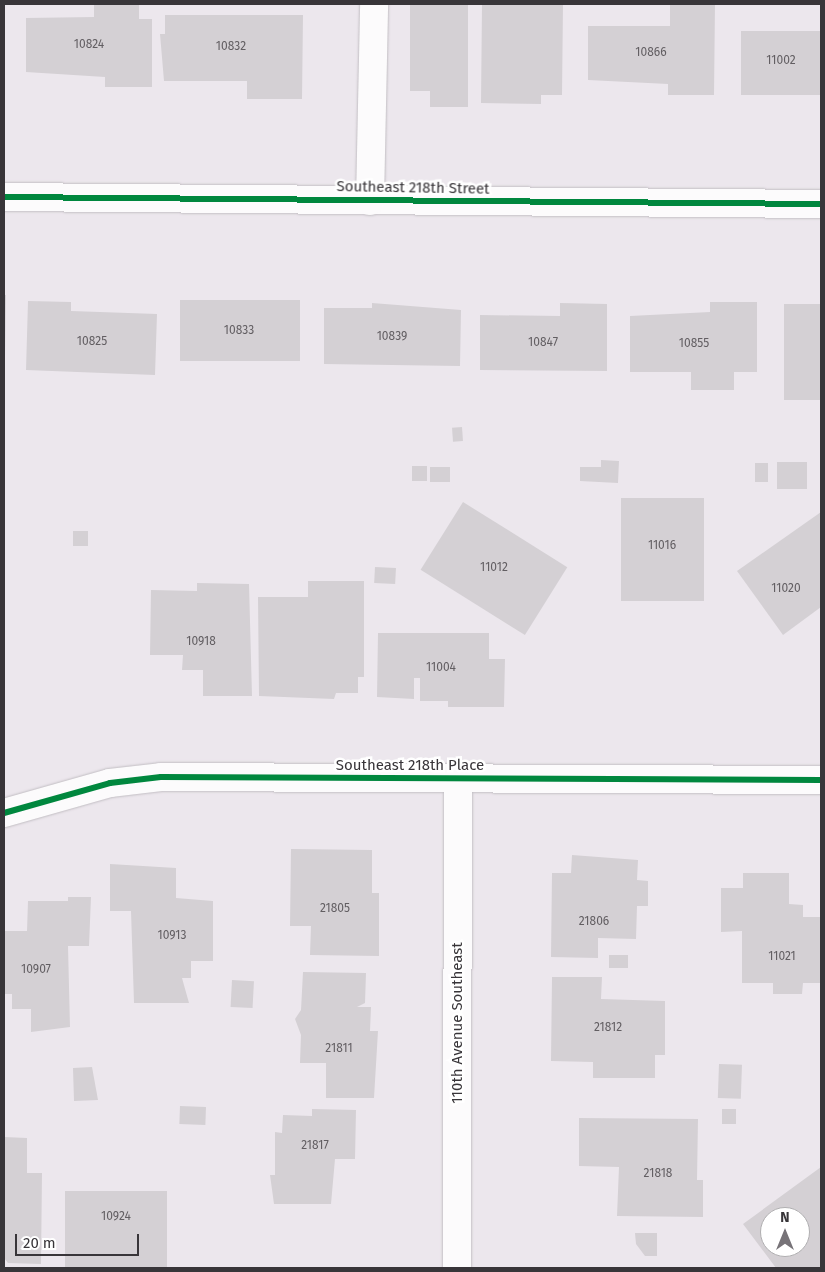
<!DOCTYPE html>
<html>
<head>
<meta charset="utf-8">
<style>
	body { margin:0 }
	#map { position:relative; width:825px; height:1272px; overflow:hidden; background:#ece7ed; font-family:"Fira Sans",sans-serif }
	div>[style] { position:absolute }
	.building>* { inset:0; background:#d4d0d4; transform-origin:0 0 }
	.roads { filter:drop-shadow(0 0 1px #c2bec3) drop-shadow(0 0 1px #c2bec3) }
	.minor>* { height:28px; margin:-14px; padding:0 14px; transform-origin:14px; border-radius:14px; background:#fcfbfc }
	.cycleway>* { height:6px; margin:-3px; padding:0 3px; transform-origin:3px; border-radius:3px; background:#00873e }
	span { translate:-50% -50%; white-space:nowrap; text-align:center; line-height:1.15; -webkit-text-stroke:5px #fff; paint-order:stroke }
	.number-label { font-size:12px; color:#625e62 }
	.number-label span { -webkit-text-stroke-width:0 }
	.street-label { font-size:15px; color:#383539 }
	.frame { position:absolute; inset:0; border:5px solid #383539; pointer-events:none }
	.north { position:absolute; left:760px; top:1207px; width:50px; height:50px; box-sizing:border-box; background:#fff; border:1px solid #afaeb0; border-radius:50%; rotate:0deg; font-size:14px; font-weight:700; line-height:20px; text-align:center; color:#383539 }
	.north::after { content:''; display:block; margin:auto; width:18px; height:22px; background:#777378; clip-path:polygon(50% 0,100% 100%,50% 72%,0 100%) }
	.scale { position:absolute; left:15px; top:1234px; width:124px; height:22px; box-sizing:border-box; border:2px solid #383539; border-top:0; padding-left:6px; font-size:15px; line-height:18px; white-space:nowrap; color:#383539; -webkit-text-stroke:4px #fff; paint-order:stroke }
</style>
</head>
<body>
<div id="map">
	<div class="building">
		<i style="clip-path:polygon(94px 4px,139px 4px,139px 19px,152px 19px,152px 87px,105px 87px,105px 77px,26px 72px,26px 18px,94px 17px)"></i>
		<i style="clip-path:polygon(410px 4px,468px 4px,468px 107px,430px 107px,430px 91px,410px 91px)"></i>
		<i style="clip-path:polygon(482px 4px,563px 4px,562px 95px,541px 95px,541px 104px,481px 103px)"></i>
		<i style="clip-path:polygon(670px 4px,715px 4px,714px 95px,668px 95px,668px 84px,588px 80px,588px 26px,670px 26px)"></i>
		<i style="clip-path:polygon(165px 15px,303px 15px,302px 99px,247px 99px,247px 81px,164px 81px,160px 34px,165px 34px)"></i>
		<i style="left:741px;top:31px;width:80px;height:64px"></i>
		<i style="clip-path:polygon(4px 295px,6px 295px,5px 356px,4px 356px)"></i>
		<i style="left:180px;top:300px;width:120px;height:61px"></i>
		<i style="clip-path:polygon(28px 301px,71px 302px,71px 311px,157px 314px,155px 375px,26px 370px)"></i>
		<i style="clip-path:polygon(710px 302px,757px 302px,757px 372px,734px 372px,734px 390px,691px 390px,691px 372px,630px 372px,630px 316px,710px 312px)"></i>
		<i style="clip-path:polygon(372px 303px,461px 310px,460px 366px,324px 364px,324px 308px,372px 308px)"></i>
		<i style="clip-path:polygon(560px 303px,607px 304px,607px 371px,480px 370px,480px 315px,560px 316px)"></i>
		<i style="left:784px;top:304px;width:37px;height:96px"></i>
		<i style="left:462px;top:427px;width:14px;height:10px;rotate:86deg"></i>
		<i style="clip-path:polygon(601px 460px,619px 461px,618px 483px,580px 481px,580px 467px,601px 467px)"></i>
		<i style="left:777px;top:462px;width:30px;height:27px"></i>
		<i style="left:755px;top:463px;width:13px;height:19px"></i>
		<i style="left:412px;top:466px;width:15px;height:15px"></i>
		<i style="left:430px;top:467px;width:20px;height:15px"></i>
		<i style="left:621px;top:498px;width:83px;height:103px"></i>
		<i style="left:463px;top:502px;width:123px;height:80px;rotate:32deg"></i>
		<i style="clip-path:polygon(821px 512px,821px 607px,783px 635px,737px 571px)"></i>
		<i style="left:73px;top:531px;width:15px;height:15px"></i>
		<i style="left:375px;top:567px;width:21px;height:16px;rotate:3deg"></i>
		<i style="clip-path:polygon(308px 581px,364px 581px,364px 677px,358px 677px,358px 693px,336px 693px,334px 699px,259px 696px,258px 597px,308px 597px)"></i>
		<i style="clip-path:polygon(197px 583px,249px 584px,252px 696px,203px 696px,203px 670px,182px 670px,183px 655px,150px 655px,151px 590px,197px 591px)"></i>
		<i style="clip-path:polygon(378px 633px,489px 633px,489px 659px,505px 659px,504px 707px,448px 707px,448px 701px,420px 701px,420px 678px,414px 678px,414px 699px,377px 697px)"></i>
		<i style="clip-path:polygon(291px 849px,372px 850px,372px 893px,379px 893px,379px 956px,310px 955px,311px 926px,290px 926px)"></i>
		<i style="clip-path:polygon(572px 855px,638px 860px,637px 880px,648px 881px,648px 906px,637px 906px,636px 939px,598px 938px,598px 958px,551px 957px,552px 873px,571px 873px)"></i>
		<i style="clip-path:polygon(110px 864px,176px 868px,176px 898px,213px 901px,213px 961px,191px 961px,191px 978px,182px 978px,189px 1003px,134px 1003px,131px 911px,110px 911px)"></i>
		<i style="clip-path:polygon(743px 873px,789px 873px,789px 904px,803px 905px,803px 917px,821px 917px,821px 983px,803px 983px,802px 994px,773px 994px,773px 983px,742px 983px,742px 931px,721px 932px,721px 888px,743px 888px)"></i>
		<i style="clip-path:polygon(68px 897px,91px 897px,89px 946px,68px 946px,70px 1027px,31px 1032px,31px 1009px,12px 1009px,12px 994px,4px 994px,4px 931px,27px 931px,28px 901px,68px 901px)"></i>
		<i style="left:609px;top:955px;width:19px;height:13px"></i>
		<i style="clip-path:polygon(303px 972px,366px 973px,365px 1003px,357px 1007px,371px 1007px,370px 1031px,378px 1031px,374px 1098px,326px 1098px,326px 1063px,300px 1063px,301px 1035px,295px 1019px,301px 1010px)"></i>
		<i style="clip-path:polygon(552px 977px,602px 977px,601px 999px,665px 1001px,665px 1055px,655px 1055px,655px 1078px,593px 1078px,593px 1062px,551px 1061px)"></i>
		<i style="left:232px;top:980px;width:22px;height:27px;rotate:3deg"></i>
		<i style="left:719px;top:1064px;width:23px;height:34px;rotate:2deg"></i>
		<i style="clip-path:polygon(92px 1067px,98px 1100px,74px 1101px,73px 1068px)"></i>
		<i style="left:180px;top:1106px;width:26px;height:18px;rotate:2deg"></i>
		<i style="clip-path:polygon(312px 1109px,356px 1110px,355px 1159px,335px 1159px,331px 1204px,274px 1204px,270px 1175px,275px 1175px,275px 1132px,282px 1133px,283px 1115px,312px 1116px)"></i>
		<i style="left:722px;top:1109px;width:14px;height:15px"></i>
		<i style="clip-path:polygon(579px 1118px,698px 1119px,697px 1180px,703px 1180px,703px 1217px,617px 1216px,619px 1167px,579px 1166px)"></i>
		<i style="clip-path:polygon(4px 1137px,27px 1138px,27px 1173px,42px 1173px,41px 1264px,8px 1263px,4px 1258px)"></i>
		<i style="clip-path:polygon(evenodd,821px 1167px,821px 1268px,776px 1268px,743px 1224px,821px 1167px,770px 1217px,800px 1217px,800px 1247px,770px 1247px,770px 1217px)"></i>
		<i style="left:65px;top:1191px;width:102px;height:77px"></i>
		<i style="clip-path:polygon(635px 1233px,657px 1233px,657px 1256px,645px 1256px,636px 1244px)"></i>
	</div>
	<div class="roads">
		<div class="minor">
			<i style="left:4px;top:197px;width:817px;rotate:0.49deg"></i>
			<i style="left:370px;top:201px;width:197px;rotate:-88.8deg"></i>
			<i style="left:4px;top:813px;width:110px;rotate:-15.8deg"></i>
			<i style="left:110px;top:783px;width:51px;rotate:-6.7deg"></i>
			<i style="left:161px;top:777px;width:660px;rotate:0.26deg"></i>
			<i style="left:457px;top:1268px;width:490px;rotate:-89.9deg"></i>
		</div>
	</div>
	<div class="cycleway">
		<i style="left:4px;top:197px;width:817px;rotate:0.49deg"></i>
		<i style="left:4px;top:813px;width:110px;rotate:-15.8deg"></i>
		<i style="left:110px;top:783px;width:51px;rotate:-6.7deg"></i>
		<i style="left:161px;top:777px;width:660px;rotate:0.26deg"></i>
	</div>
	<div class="number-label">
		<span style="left:89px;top:45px">10824</span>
		<span style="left:231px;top:47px">10832</span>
		<span style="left:651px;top:53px">10866</span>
		<span style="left:781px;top:61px">11002</span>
		<span style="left:239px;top:331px">10833</span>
		<span style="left:392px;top:337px">10839</span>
		<span style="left:92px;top:342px">10825</span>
		<span style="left:543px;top:343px">10847</span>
		<span style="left:694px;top:344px">10855</span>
		<span style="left:662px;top:546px">11016</span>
		<span style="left:494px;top:568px">11012</span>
		<span style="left:786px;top:589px">11020</span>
		<span style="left:201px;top:642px">10918</span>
		<span style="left:441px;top:668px">11004</span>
		<span style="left:335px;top:909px">21805</span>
		<span style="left:594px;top:922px">21806</span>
		<span style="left:172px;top:936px">10913</span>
		<span style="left:782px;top:957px">11021</span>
		<span style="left:36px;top:970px">10907</span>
		<span style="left:608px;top:1028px">21812</span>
		<span style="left:339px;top:1049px">21811</span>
		<span style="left:315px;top:1146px">21817</span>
		<span style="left:658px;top:1174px">21818</span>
		<span style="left:116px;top:1217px">10924</span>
	</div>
	<div class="street-label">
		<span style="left:413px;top:188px;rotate:1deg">Southeast 218th Street</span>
		<span style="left:410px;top:766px">Southeast 218th Place</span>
		<span style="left:458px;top:1023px;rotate:-90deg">110th Avenue Southeast</span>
	</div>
	<div class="frame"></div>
	<div class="north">N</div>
	<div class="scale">20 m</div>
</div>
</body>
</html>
